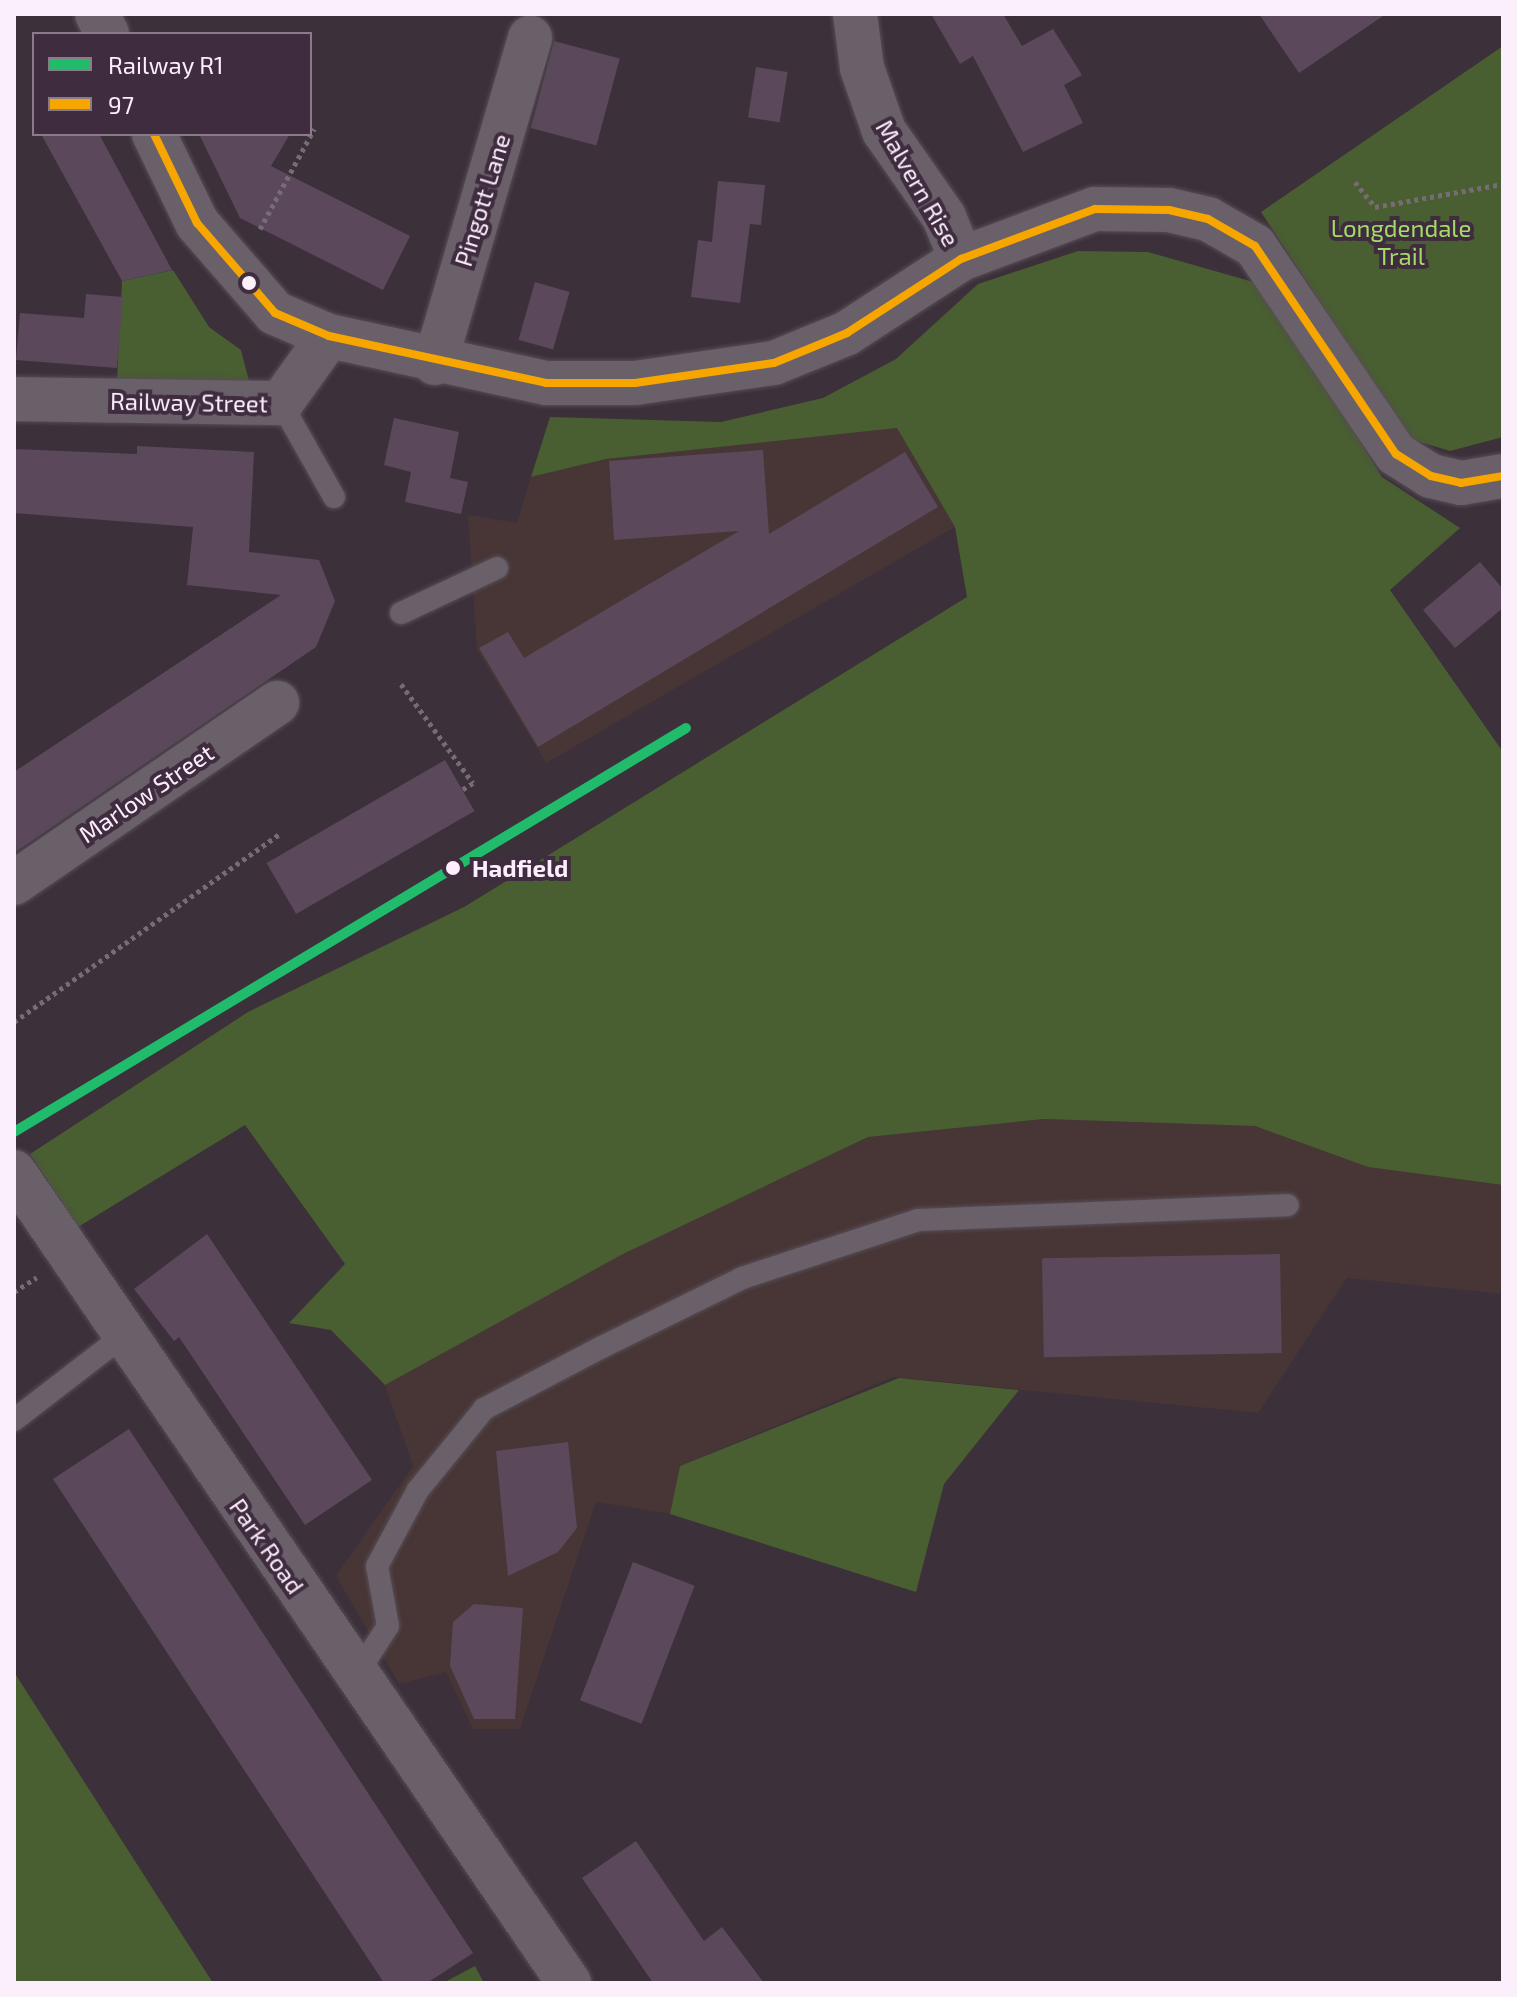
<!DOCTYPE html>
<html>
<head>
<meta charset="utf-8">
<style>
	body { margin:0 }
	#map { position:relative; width:1517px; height:1997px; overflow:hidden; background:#3c303b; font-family:"Exo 2",sans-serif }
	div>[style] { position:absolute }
	.industrial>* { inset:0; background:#483535 }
	.green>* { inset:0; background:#495e31 }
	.building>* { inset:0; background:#5b495b; transform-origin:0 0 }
	.path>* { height:5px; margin-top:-2.5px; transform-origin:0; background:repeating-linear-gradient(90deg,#756c74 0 4px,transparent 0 8px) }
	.roads { filter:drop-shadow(0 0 2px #564d55) drop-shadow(0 0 2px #564d55) }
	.lane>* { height:22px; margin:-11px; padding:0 11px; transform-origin:11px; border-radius:11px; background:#696069 }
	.street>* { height:44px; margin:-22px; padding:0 22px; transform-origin:22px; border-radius:22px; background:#696069 }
	.secondary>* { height:44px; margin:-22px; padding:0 22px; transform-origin:22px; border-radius:22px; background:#696069 }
	.bus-1>* { height:8px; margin:-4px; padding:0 4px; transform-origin:4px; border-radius:4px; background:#f7a600 }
	.rail-1>* { height:10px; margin:-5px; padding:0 5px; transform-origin:5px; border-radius:5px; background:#20bc6c }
	.dots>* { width:22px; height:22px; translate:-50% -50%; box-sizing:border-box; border:4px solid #402c3f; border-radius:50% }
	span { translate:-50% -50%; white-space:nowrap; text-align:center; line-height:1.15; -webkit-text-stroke:8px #402c3f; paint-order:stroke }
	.street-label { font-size:24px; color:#fbeffb }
	.park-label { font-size:24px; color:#a3db67 }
	.stop-label { font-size:24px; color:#fbeffb; font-weight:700 }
	.left { translate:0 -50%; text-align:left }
	.frame { position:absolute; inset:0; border:16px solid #fbeffb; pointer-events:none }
	.legend { position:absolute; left:32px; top:32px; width:280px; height:104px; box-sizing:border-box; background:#402c3f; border:2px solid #8b7a8a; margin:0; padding:10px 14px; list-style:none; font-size:24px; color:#fbeffb }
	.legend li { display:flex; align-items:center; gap:16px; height:40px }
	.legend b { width:40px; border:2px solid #8b7a8a }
</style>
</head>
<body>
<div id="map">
	<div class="industrial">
		<i style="clip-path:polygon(897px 428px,955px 527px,546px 763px,477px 650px,468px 515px,517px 523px,531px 477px,606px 459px)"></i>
		<i style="clip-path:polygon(1044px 1119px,1255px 1126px,1368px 1167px,1503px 1185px,1503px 1294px,1347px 1278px,1258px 1413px,893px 1377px,680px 1466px,670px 1514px,596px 1502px,520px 1729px,473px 1729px,446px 1672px,399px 1684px,336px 1576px,413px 1466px,385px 1385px,623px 1254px,868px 1137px)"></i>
	</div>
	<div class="green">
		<i style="clip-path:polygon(1503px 46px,1503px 437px,1450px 451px,1410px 439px,1261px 212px)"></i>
		<i style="clip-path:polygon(1078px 251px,1148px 252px,1264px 285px,1382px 477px,1460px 528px,1390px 590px,1503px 752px,1503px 1185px,1368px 1167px,1255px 1126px,1044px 1119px,868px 1137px,623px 1254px,385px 1385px,331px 1330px,289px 1323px,345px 1264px,245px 1125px,78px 1227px,30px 1154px,248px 1012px,464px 907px,967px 597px,955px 527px,897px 428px,606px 459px,531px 477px,550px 417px,721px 422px,823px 398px,896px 359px,978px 284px)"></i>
		<i style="clip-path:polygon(173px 270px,209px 327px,241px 350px,249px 381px,117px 380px,122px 281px)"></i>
		<i style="clip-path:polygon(899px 1378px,1019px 1390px,944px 1484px,916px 1592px,670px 1514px,680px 1466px)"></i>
		<i style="clip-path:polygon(14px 1672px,213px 1983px,14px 1983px)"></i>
		<i style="clip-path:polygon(475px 1966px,484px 1983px,443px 1983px)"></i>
	</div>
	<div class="building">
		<i style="clip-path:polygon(931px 14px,1003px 14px,1022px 46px,1053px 29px,1082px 75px,1064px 85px,1083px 123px,1023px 152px,973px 56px,960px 64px)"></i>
		<i style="clip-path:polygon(1259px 14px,1386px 14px,1299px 73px)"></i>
		<i style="left:554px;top:41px;width:68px;height:90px;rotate:15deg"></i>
		<i style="left:756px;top:67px;width:32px;height:51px;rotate:9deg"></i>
		<i style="clip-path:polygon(41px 134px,99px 134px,172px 270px,122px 281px)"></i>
		<i style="clip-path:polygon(199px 134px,290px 134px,271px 166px,410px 236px,383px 290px,240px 218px)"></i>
		<i style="clip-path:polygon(718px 181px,765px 185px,761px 225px,750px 224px,740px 303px,691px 297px,698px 240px,712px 242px)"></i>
		<i style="left:535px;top:282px;width:36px;height:60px;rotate:16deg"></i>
		<i style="clip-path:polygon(86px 294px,123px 297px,117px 368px,16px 360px,20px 313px,84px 318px)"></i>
		<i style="clip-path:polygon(394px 418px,459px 432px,450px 478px,468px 482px,461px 514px,405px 502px,411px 472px,384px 465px)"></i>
		<i style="clip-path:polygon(137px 446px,254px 452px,249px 552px,319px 560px,335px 601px,316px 647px,14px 853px,14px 772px,281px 595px,187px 585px,193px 527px,14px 513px,14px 449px,137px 454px)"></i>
		<i style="clip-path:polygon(763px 450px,769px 534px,905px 452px,938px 507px,538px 747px,479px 648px,508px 632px,524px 658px,739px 531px,614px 540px,609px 461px)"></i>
		<i style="clip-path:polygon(1480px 562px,1503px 589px,1503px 608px,1455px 648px,1423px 610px)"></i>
		<i style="left:445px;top:760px;width:59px;height:206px;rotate:60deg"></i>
		<i style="clip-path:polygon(207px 1234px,372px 1480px,305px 1525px,179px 1337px,174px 1341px,134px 1289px)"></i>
		<i style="left:1280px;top:1254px;width:99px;height:238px;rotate:89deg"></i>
		<i style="clip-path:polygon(129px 1429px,473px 1953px,427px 1983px,384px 1983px,53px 1479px)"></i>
		<i style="clip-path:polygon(568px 1442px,577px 1528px,558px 1552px,508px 1576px,496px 1451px)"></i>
		<i style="left:633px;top:1562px;width:66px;height:148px;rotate:21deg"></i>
		<i style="clip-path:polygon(474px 1604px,523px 1608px,515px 1719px,474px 1719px,450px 1666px,453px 1622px)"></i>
		<i style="clip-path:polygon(636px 1841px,704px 1941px,722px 1927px,764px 1983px,653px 1983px,582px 1878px)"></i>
	</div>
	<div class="path">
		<i style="left:1355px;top:182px;width:32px;rotate:51deg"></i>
		<i style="left:1375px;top:207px;width:130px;rotate:-10.2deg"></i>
		<i style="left:260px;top:229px;width:114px;rotate:-61.6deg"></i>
		<i style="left:401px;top:684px;width:122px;rotate:54deg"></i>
		<i style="left:473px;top:783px;width:13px;rotate:148deg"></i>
		<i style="left:14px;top:1022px;width:326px;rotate:-35.3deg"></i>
		<i style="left:14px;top:1292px;width:27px;rotate:-33deg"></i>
	</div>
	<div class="roads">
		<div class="lane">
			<i style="left:281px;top:403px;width:108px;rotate:60.6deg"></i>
			<i style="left:401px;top:613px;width:106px;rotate:-25.1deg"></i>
			<i style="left:14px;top:1420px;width:138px;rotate:-37.6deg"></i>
			<i style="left:357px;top:1674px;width:57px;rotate:-57.1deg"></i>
			<i style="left:388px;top:1626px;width:61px;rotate:-100.4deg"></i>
			<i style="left:377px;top:1566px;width:86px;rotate:-61.7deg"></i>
			<i style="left:418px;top:1490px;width:104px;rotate:-50.8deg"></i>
			<i style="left:484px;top:1409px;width:133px;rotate:-27.7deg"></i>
			<i style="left:602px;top:1347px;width:156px;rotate:-26.2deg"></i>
			<i style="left:742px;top:1278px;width:185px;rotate:-18.2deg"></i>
			<i style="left:918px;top:1220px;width:370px;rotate:-2.3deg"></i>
		</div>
		<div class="street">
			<i style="left:97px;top:14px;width:22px;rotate:63deg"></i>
			<i style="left:855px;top:14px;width:54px;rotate:82.6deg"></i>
			<i style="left:862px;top:68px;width:67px;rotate:70.8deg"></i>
			<i style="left:884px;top:131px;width:105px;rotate:55.1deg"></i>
			<i style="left:944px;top:217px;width:45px;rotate:68deg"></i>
			<i style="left:154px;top:134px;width:99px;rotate:64.2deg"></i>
			<i style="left:197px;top:223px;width:119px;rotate:49.1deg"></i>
			<i style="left:275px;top:313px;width:59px;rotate:23.1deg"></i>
			<i style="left:329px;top:336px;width:222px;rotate:12.2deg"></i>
			<i style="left:546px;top:383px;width:89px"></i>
			<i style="left:635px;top:383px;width:140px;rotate:-8.2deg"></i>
			<i style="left:774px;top:363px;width:79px;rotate:-22.3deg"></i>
			<i style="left:847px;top:333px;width:136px;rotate:-33deg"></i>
			<i style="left:961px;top:259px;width:143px;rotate:-20.5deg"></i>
			<i style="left:1095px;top:209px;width:74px;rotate:0.8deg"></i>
			<i style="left:1169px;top:210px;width:40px;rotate:13deg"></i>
			<i style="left:1208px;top:219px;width:54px;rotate:29.9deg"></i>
			<i style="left:1255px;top:246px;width:251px;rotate:55.9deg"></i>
			<i style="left:1396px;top:454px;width:41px;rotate:32.2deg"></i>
			<i style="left:1431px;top:476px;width:31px;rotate:13deg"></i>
			<i style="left:1461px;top:483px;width:43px;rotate:-9.5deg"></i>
			<i style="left:435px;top:363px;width:339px;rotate:-73.7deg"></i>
			<i style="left:14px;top:399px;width:267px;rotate:0.9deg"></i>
			<i style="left:281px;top:403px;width:82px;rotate:-54.4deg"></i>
			<i style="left:14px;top:883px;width:319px;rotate:-34.4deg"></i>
		</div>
		<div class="secondary">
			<i style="left:14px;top:1172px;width:983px;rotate:55.61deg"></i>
		</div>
	</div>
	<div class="bus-1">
		<i style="left:154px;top:134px;width:99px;rotate:64.2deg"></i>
		<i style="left:197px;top:223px;width:119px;rotate:49.1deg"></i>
		<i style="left:275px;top:313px;width:59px;rotate:23.1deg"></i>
		<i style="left:329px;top:336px;width:222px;rotate:12.2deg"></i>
		<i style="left:546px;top:383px;width:89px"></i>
		<i style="left:635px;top:383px;width:140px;rotate:-8.2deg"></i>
		<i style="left:774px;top:363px;width:79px;rotate:-22.3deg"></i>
		<i style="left:847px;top:333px;width:136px;rotate:-33deg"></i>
		<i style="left:961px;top:259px;width:143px;rotate:-20.5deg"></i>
		<i style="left:1095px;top:209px;width:74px;rotate:0.8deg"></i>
		<i style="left:1169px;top:210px;width:40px;rotate:13deg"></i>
		<i style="left:1208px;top:219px;width:54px;rotate:29.9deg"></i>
		<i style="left:1255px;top:246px;width:251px;rotate:55.9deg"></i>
		<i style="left:1396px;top:454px;width:41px;rotate:32.2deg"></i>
		<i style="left:1431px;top:476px;width:31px;rotate:13deg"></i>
		<i style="left:1461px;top:483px;width:43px;rotate:-9.5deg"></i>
	</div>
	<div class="rail-1">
		<i style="left:14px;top:1132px;width:784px;rotate:-31.01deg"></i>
	</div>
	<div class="dots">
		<i style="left:249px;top:283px;background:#fbeffb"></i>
		<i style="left:453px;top:868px;background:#fbeffb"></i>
	</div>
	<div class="street-label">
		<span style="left:918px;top:183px;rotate:60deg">Malvern Rise</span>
		<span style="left:482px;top:200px;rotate:-73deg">Pingott Lane</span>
		<span style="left:189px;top:402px;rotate:1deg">Railway Street</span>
		<span style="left:146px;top:793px;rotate:-34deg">Marlow Street</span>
		<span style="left:267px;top:1546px;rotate:55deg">Park Road</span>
	</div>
	<div class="park-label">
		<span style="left:1401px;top:242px">Longdendale<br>Trail</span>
	</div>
	<div class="stop-label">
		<span class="left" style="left:472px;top:868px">Hadfield</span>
	</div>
	<div class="frame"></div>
	<ul class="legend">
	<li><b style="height:10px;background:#20bc6c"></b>Railway R1</li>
	<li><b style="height:10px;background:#f7a600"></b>97</li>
	</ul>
</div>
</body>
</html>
